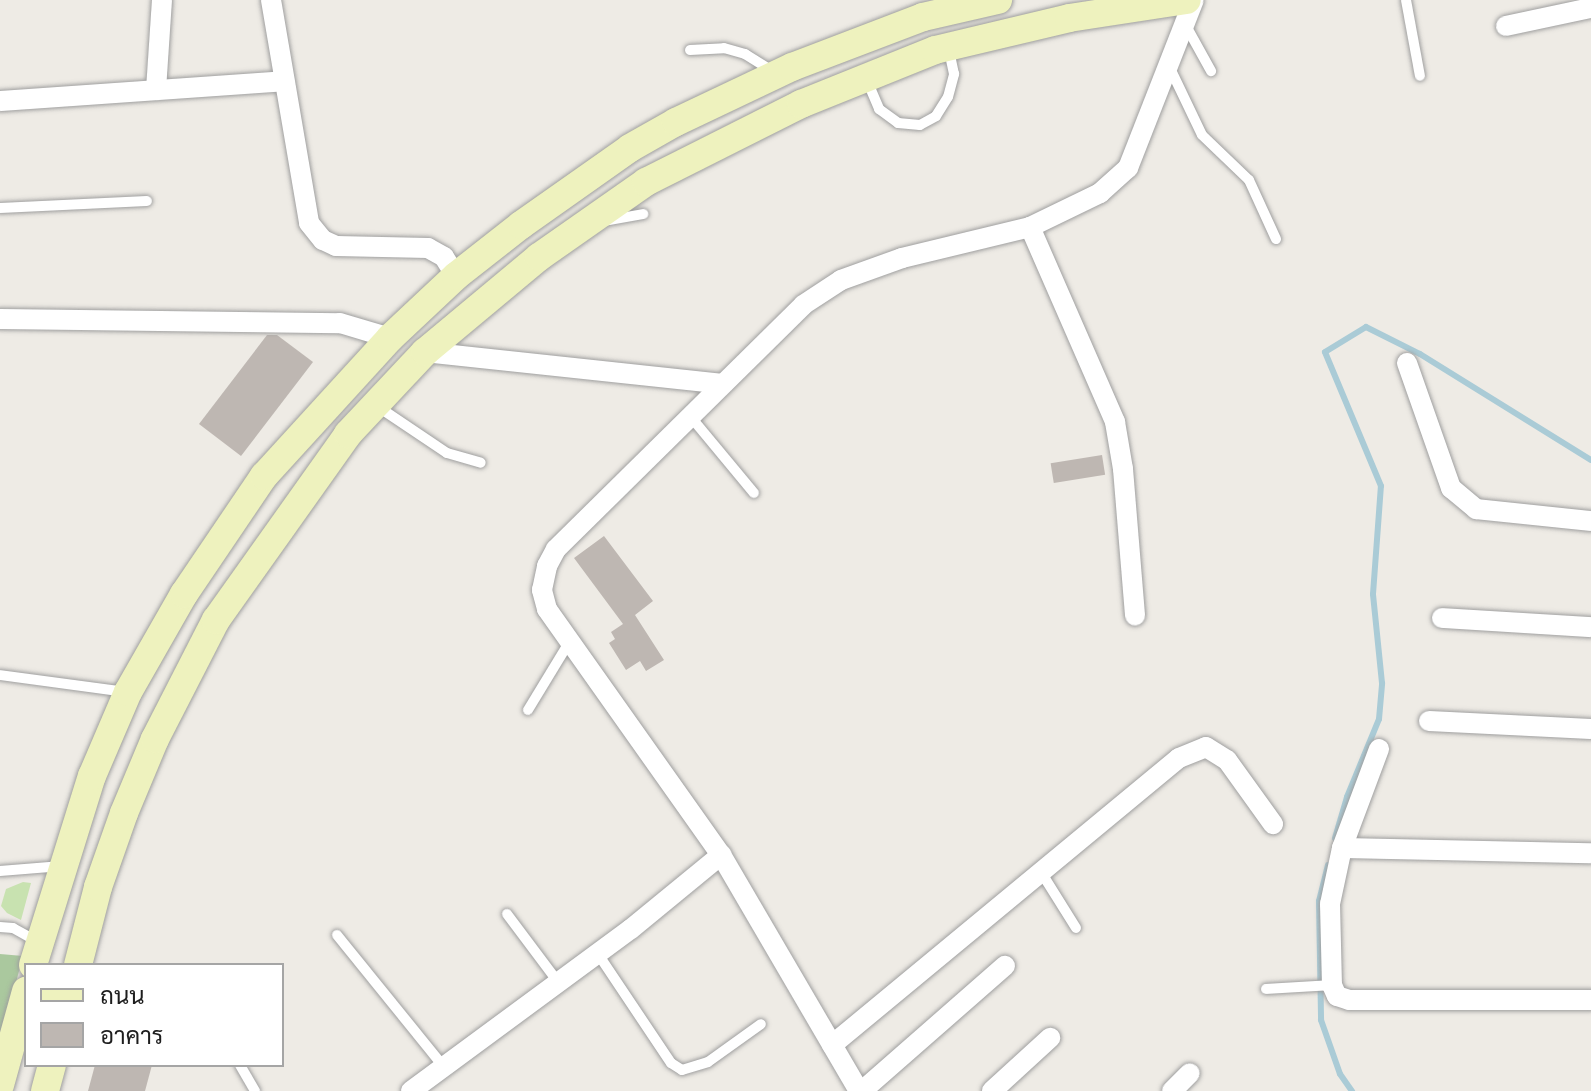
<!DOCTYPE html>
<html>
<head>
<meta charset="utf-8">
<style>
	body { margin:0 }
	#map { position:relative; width:1591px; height:1091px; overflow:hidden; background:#eeebe5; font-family:"Alegreya Sans",Sarabun,sans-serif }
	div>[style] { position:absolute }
	.grass>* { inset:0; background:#c8e2b0 }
	.forest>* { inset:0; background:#aac89e }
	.stream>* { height:6px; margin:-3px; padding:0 3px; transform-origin:3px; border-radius:3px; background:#aacbd6 }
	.building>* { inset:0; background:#beb7b2; transform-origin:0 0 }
	.roads { filter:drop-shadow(0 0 2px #9f9f9f) drop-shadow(0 0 2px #9f9f9f) }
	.lane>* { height:10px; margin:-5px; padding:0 5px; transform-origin:5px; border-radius:5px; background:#fff }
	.street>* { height:20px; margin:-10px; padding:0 10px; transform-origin:10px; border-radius:10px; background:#fff }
	.secondary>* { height:28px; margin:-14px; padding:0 14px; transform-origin:14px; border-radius:14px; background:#eef2be }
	span { translate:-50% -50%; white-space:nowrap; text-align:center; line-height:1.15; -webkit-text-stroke:7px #fff; paint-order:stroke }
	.legend { position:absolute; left:24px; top:963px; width:260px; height:104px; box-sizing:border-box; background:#fff; border:2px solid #a5a5a5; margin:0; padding:10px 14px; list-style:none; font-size:24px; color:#1e1e1e }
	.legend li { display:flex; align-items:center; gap:16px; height:40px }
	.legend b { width:40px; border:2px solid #a5a5a5 }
</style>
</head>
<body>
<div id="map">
	<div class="grass">
		<i style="clip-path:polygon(23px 882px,31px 883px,21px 920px,7px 913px,1px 906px,6px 889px)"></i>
	</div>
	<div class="forest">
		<i style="clip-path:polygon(0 954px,23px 956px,0 1043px)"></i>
	</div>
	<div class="stream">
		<i style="left:1335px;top:838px;width:43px;rotate:-73.7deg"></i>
		<i style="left:1347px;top:797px;width:84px;rotate:-67.7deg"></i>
		<i style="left:1379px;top:719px;width:36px;rotate:-85deg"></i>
		<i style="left:1382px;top:683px;width:89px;rotate:-95.8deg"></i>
		<i style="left:1373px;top:594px;width:108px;rotate:-85.8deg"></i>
		<i style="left:1381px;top:486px;width:145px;rotate:-112.7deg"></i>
		<i style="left:1325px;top:352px;width:48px;rotate:-31.4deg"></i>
		<i style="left:1366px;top:327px;width:60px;rotate:26.6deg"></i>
		<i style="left:1420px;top:354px;width:201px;rotate:31.8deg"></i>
		<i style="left:1328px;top:865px;width:37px;rotate:104deg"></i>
		<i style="left:1319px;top:901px;width:119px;rotate:89deg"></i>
		<i style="left:1321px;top:1020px;width:57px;rotate:70.6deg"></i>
		<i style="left:1340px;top:1074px;width:21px;rotate:55deg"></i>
	</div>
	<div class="building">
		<i style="clip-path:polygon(267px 335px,277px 335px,313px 362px,241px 456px,199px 424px)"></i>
		<i style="left:1102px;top:455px;width:20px;height:52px;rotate:81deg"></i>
		<i style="clip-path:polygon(604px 536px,653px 601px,635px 615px,664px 660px,646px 671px,640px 661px,626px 670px,609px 643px,615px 639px,611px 632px,623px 624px,574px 558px)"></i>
		<i style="clip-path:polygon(95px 1065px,152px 1065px,145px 1091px,88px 1091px)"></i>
	</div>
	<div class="roads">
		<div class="lane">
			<i style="left:1406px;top:0;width:77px;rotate:79.6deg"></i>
			<i style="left:1185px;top:24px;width:54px;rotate:61deg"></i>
			<i style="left:690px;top:50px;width:34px;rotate:-3deg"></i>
			<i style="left:724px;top:48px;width:22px;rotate:16deg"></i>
			<i style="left:745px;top:54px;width:34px;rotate:32deg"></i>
			<i style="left:1169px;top:66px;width:76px;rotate:64.4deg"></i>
			<i style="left:1202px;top:135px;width:65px;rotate:43.8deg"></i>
			<i style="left:1249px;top:180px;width:65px;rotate:65.4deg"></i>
			<i style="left:866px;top:78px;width:34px;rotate:67deg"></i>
			<i style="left:879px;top:109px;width:24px;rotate:36deg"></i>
			<i style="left:898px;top:123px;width:22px;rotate:5deg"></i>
			<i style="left:920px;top:125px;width:18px;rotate:-29deg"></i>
			<i style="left:936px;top:116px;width:22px;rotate:-58deg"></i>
			<i style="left:948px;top:97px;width:24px;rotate:-75deg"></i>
			<i style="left:954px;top:74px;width:25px;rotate:-102deg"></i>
			<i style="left:0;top:208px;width:147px;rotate:-2.7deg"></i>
			<i style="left:604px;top:221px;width:40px;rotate:-10deg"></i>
			<i style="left:377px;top:406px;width:84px;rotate:33.9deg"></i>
			<i style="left:447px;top:453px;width:35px;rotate:16deg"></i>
			<i style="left:690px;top:416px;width:100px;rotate:50.3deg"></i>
			<i style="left:0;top:675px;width:126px;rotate:7.7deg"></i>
			<i style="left:528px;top:710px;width:81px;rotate:-58.7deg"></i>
			<i style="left:0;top:871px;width:62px;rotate:-4.6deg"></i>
			<i style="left:1041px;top:872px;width:66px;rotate:58deg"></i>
			<i style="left:507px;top:914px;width:85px;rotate:53.1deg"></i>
			<i style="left:0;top:927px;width:13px;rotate:4deg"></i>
			<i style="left:13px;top:928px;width:29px;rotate:29deg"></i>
			<i style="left:337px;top:935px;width:170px;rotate:51deg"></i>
			<i style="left:598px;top:954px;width:131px;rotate:56.2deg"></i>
			<i style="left:671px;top:1063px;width:13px;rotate:32deg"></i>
			<i style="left:682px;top:1070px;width:27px;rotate:-17deg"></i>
			<i style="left:708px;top:1062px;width:65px;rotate:-35.6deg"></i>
			<i style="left:1266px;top:989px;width:66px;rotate:-3.5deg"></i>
			<i style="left:240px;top:1065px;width:30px;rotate:60deg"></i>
		</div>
		<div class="street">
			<i style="left:271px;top:0;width:226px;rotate:80.3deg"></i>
			<i style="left:309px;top:223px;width:22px;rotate:51deg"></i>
			<i style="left:323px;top:240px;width:14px;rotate:25deg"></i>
			<i style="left:336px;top:246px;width:92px;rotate:1.2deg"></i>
			<i style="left:428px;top:248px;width:18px;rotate:29deg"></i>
			<i style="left:444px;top:257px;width:22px;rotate:58deg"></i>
			<i style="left:1506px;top:26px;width:87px;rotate:-12deg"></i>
			<i style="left:156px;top:90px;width:90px;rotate:-86.2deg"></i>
			<i style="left:0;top:101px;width:285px;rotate:-4deg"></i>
			<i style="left:1030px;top:227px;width:213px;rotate:66.4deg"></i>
			<i style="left:1115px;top:422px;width:48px;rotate:80.3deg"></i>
			<i style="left:1123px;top:469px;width:147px;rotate:85.3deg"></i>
			<i style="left:0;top:319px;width:340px;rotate:0.7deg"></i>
			<i style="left:340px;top:323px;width:52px;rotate:16.7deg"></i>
			<i style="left:425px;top:352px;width:299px;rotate:6.1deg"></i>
			<i style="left:1407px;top:363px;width:133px;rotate:70.6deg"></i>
			<i style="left:1451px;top:488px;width:33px;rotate:40deg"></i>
			<i style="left:1476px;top:509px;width:116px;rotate:6deg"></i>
			<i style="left:1442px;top:618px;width:149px;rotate:3.5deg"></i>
			<i style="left:1429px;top:721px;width:162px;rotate:2.8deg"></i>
			<i style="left:1379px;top:749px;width:106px;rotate:110.5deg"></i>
			<i style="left:1342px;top:848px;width:57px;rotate:102.1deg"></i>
			<i style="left:1330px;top:904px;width:81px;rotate:88.6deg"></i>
			<i style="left:1332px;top:985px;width:12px;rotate:66deg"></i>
			<i style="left:1337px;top:996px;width:13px;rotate:18deg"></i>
			<i style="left:1349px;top:1000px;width:242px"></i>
			<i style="left:1342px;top:848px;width:249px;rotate:1.2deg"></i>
			<i style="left:832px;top:1045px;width:450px;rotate:-39.6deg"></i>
			<i style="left:1179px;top:758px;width:29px;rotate:-22deg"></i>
			<i style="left:1206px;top:747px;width:25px;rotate:32deg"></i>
			<i style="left:1227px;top:760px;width:79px;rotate:54.3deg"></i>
			<i style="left:411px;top:1091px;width:273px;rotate:-36.4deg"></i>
			<i style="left:631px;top:929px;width:117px;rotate:-39.4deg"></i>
			<i style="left:859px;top:1091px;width:273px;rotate:-120.3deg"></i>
			<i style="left:721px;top:855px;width:301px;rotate:-125.3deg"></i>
			<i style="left:547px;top:609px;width:20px;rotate:-105deg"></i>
			<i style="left:542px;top:590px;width:25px;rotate:-78deg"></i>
			<i style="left:547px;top:566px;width:19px;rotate:-62deg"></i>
			<i style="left:556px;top:549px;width:347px;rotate:-44.6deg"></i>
			<i style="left:803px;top:305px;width:45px;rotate:-33.3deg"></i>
			<i style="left:841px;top:280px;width:65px;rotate:-19.8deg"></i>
			<i style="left:902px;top:258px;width:132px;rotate:-13.6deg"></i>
			<i style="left:1030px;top:227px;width:78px;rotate:-25.9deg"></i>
			<i style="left:1100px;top:193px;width:38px;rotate:-42deg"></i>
			<i style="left:1128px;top:168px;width:180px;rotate:-68.6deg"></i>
			<i style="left:862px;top:1091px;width:190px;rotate:-41.2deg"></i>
			<i style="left:992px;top:1091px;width:79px;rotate:-42.4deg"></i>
			<i style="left:1172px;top:1091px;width:25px;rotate:-45deg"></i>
		</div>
		<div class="secondary">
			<i style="left:33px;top:965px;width:198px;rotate:-72.7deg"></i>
			<i style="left:92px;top:776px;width:91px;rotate:-66.8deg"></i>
			<i style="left:128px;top:692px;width:113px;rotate:-60.3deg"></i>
			<i style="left:184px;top:594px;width:143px;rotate:-55.9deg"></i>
			<i style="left:264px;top:476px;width:187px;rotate:-47.6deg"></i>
			<i style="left:390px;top:338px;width:91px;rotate:-43.2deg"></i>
			<i style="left:456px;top:276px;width:83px;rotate:-38.1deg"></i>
			<i style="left:521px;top:225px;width:133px;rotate:-35.2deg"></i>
			<i style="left:630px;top:148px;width:53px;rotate:-29.5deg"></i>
			<i style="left:676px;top:122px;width:128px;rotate:-25.4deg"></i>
			<i style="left:792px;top:67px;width:140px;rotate:-20.9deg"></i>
			<i style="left:923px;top:17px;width:77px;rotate:-12.8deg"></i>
			<i style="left:78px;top:965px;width:81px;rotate:-75.6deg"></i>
			<i style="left:98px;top:887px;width:78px;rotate:-70.6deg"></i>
			<i style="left:124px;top:813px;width:80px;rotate:-67.3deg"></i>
			<i style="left:155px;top:739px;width:134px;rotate:-62.9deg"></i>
			<i style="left:216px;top:620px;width:228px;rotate:-54.6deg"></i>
			<i style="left:348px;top:434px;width:112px;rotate:-46.8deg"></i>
			<i style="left:425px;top:352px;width:148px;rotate:-39.8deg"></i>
			<i style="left:539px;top:257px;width:131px;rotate:-35deg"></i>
			<i style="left:646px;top:182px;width:174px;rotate:-26.7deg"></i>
			<i style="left:801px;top:104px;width:144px;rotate:-21.9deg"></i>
			<i style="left:935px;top:50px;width:138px;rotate:-13.4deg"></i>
			<i style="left:1069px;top:18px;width:119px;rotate:-8.7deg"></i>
			<i style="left:0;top:1085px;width:98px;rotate:-74.5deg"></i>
			<i style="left:45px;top:1091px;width:27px;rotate:-75deg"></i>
		</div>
	</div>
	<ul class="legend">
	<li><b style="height:10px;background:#eef2be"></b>ถนน</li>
	<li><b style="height:22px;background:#beb7b2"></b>อาคาร</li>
	</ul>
</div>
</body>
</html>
